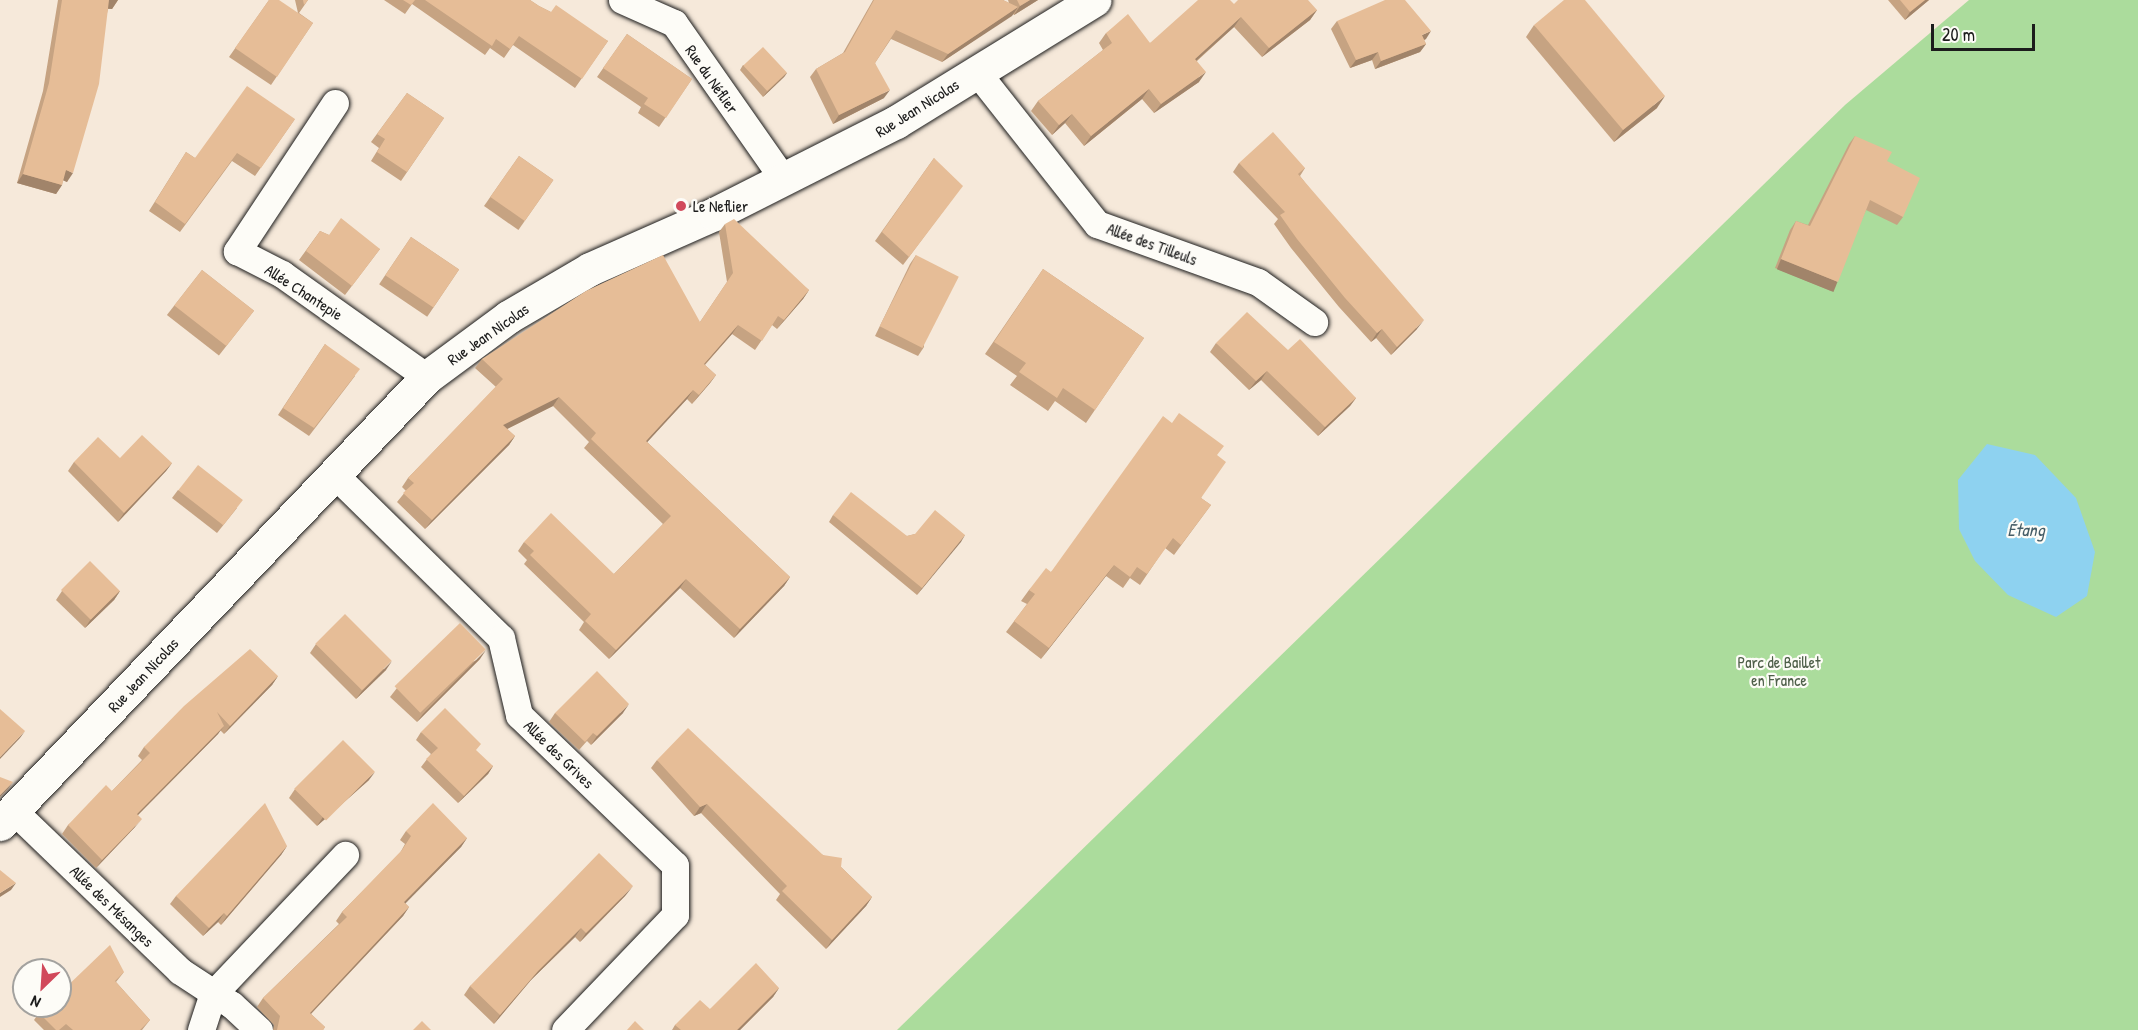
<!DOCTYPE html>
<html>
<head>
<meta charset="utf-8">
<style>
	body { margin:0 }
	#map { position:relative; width:2138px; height:1030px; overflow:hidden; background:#f6e9da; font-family:"Patrick Hand",sans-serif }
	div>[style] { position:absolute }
	.green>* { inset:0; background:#abdc9c }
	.water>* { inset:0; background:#8ed2f0 }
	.roads { filter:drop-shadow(0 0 2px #1c1c1c) drop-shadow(0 0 2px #1c1c1c) }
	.street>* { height:27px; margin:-13.5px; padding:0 13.5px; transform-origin:13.5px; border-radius:13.5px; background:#fdfcf7 }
	.secondary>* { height:33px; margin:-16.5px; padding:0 16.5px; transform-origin:16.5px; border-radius:16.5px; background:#fdfcf7 }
	.wall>* { inset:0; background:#c6a382; transform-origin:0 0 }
	.shaded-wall>* { inset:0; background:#a1846a; transform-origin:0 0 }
	.building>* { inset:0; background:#e6bd97; transform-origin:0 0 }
	.dots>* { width:16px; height:16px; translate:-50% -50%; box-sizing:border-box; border:3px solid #fdfcf7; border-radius:50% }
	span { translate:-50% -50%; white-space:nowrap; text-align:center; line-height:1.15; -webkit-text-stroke:4.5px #fdfcf7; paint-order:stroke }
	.street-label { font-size:16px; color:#1c1c1c }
	.poi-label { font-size:16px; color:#1c1c1c }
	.left { translate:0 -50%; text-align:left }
	.park-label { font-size:16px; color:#4e5f49 }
	.water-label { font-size:18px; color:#445c66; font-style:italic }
	.north { position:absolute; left:12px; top:958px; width:60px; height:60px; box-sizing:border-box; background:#fdfcf7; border:2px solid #a3a29f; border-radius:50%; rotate:205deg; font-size:16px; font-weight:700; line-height:24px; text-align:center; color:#1c1c1c }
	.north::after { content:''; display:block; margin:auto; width:21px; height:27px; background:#d1495b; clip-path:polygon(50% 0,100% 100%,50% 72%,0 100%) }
	.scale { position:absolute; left:1931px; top:24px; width:104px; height:27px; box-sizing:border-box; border:3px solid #1c1c1c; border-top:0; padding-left:8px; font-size:18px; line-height:21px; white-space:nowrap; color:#1c1c1c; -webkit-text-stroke:4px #fdfcf7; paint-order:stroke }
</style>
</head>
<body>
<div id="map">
	<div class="green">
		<i style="clip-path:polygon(1969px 0,2138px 0,2138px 1030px,897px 1030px,1845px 105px)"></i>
	</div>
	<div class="water">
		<i style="clip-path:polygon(1987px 444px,2035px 455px,2076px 498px,2095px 552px,2087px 596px,2056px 617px,2008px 595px,1975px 561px,1959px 529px,1958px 480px)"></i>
	</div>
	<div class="roads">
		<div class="street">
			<i style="left:622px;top:0;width:57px;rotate:23.9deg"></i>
			<i style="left:674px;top:23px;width:192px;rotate:55deg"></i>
			<i style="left:976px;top:71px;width:195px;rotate:51.7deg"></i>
			<i style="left:1097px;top:224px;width:171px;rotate:19.8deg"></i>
			<i style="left:1258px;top:282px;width:69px;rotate:35.5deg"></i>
			<i style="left:335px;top:103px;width:178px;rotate:123.5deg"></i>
			<i style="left:237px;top:251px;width:51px;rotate:27.1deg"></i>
			<i style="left:282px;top:274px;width:178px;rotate:35.4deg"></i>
			<i style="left:334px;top:474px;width:234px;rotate:44.5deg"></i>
			<i style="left:501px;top:638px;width:79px;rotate:76.8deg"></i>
			<i style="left:519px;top:715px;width:216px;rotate:43.9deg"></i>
			<i style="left:675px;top:865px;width:50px;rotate:90deg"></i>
			<i style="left:675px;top:915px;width:159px;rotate:133.7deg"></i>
			<i style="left:15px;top:812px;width:229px;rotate:43.9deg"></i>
			<i style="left:180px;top:971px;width:62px;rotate:33.2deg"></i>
			<i style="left:232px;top:1005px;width:37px;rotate:43deg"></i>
			<i style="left:201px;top:1030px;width:38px;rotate:-72deg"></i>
			<i style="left:213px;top:994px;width:192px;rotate:-46.5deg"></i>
		</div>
		<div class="secondary">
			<i style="left:0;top:824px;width:618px;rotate:-46.31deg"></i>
			<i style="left:427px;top:377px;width:101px;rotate:-36.5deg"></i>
			<i style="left:508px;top:317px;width:95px;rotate:-30.3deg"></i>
			<i style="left:590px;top:269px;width:136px;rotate:-23.9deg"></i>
			<i style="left:714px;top:214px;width:204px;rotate:-26.8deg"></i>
			<i style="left:896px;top:122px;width:233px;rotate:-31.6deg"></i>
		</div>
	</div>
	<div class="wall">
		<i style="clip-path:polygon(58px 0,118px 0,112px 9px,108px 9px,67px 182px,63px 180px,62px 185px,56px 194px,17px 183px,43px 91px)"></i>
		<i style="clip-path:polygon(269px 0,298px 13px,295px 0,308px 0,299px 13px,313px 23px,271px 85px,229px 57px)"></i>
		<i style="clip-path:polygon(384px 0,530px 0,539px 6px,608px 41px,575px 88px,513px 45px,504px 58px,490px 48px,485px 55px,412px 4px,405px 14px)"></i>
		<i style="clip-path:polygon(873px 0,1003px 0,1009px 3px,1008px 0,1038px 0,1014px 15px,1013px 14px,942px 62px,891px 39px,875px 63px,884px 98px,833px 124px,810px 77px,816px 69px,843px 53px)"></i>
		<i style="clip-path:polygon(1888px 0,1929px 0,1905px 20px)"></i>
		<i style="clip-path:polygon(1234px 4px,1317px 10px,1310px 20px,1262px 57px,1234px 27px,1197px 61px,1199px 82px,1154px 113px,1142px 99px,1084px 146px,1065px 123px,1052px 135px,1031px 111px,1038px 101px,1103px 50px,1099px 43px,1106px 33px,1150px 43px)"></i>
		<i style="clip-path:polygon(1337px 21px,1426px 39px,1424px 40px,1426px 44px,1420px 52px,1375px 69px,1372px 60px,1350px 68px,1331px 29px)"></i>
		<i style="clip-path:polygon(1534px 25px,1657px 108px,1614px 142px,1526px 37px)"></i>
		<i style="clip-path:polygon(627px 34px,692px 79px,659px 127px,638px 113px,641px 107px,597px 77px)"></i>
		<i style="clip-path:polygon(743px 65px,787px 73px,784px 77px,763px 97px,740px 70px)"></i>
		<i style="clip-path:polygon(407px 93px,444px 118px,401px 181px,371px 161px,379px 148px,371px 142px)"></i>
		<i style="clip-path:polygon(295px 119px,255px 176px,232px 161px,180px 232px,149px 211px,186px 152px,195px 158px)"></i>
		<i style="clip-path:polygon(1855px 136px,1887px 161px,1903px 217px,1897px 225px,1866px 210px,1831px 291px,1775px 268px,1790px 230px,1796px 221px,1808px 225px,1849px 144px)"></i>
		<i style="left:519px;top:156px;width:42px;height:61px;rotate:35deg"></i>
		<i style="clip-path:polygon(934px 158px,956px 194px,903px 265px,875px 241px)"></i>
		<i style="clip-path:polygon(1239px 163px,1305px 168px,1300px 176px,1417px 329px,1391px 355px,1376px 338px,1371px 342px,1339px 307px,1291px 248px,1274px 224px,1278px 219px,1233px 172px)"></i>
		<i style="clip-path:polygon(725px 224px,809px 290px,803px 299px,777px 329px,772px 325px,755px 350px,732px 334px,705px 365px,716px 375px,710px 383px,692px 404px,687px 399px,647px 442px,790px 577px,784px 586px,734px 638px,680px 588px,609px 659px,579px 630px,584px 622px,524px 564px,527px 560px,518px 551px,524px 542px,614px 574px,663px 524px,584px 448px,589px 442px,553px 406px,507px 429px,515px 436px,509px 445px,425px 529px,397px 502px,406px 491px,402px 487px,408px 478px,496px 387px,475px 368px,482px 359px,700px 322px,727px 282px,719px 232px)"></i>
		<i style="clip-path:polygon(320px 231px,329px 235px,380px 249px,345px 295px,299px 260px)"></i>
		<i style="left:411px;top:237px;width:58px;height:57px;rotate:34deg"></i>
		<i style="clip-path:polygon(916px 255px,924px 347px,918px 356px,875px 336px,910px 264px)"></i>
		<i style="clip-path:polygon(1043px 269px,1144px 338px,1086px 423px,1055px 401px,1048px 411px,1010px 385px,1017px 376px,985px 354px)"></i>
		<i style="left:202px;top:270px;width:66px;height:57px;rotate:38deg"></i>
		<i style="clip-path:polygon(1216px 343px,1356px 398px,1350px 406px,1318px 436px,1261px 380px,1249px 390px,1210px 352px)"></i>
		<i style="clip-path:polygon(325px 344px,355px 376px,309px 436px,278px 415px)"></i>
		<i style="clip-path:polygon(1217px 455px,1201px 498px,1211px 505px,1174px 555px,1165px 548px,1140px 585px,1130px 578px,1123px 588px,1106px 576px,1041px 659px,1006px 632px,1027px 604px,1021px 601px,1029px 590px,1051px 572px)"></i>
		<i style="clip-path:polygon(120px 458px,172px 463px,166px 471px,118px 522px,68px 471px,74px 462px)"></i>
		<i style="clip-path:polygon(178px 490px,237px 508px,217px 533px,172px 498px)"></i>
		<i style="clip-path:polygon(833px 515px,907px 536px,915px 534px,965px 535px,917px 595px,829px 522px)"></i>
		<i style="clip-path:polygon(62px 591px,120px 591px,114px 600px,85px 628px,56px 600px)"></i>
		<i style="clip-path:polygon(316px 644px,386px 670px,356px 699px,310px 653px)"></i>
		<i style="clip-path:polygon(480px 659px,417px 722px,390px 697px,397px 688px)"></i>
		<i style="clip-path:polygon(278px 676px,272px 685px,224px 734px,220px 730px,218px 734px,138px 815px,135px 827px,96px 868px,62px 834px,68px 825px,112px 791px,142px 760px,138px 756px,144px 747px)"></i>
		<i style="clip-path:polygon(555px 713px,623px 713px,591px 745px,587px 741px,579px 750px,549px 722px)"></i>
		<i style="clip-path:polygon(421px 732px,493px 766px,488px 774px,458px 803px,421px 767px,431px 754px,416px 740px)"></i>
		<i style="clip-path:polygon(657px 760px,823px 855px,841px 867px,872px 897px,866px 906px,826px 949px,776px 900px,780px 894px,701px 813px,694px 816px,651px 768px)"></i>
		<i style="clip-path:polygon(369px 780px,317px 826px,289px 798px,295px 789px)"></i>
		<i style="clip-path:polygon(406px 831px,467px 838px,461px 847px,405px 903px,409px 907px,403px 916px,311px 1014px,325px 1027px,323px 1030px,273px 1030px,274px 1025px,257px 1007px,263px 998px,339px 924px,336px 921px,342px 912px,400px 853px,405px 844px,400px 840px)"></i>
		<i style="clip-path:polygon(287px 846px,281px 855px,221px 925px,218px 922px,203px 936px,170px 904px,176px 896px)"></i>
		<i style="clip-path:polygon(626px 895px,580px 942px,575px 937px,531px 980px,494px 1024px,464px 995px,470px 986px)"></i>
		<i style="clip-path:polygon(124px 972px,116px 982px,150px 1020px,142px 1030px,44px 1030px,34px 1020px,39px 1013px)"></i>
		<i style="clip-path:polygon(779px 988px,773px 997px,740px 1030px,672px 1030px,675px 1025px,710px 1009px)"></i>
	</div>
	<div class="shaded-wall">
		<i style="clip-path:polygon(108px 0,118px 0,112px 9px,103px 8px)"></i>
		<i style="clip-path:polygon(1030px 0,1038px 0,1014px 15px,1020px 6px)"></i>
		<i style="clip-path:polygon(1925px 0,1929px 0,1905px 20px,1910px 12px)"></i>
		<i style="clip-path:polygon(1018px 7px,1012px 16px,942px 62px,948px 54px)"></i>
		<i style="clip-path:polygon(1317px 10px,1310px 20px,1262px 57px,1269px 48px)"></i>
		<i style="clip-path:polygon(1241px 17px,1234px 27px,1188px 68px,1195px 59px)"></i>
		<i style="clip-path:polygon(1431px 31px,1426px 39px,1417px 43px,1422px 35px)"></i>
		<i style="clip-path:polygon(1426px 44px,1420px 52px,1375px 69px,1381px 61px)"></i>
		<i style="clip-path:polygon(1378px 52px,1372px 60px,1350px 68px,1356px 60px)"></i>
		<i style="clip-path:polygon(1206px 72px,1199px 82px,1154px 113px,1161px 104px)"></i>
		<i style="clip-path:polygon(787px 73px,784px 77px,763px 97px,766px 93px)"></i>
		<i style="clip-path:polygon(1149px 89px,1142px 99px,1084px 146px,1091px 136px)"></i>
		<i style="clip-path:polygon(890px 90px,884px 98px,833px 124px,839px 115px)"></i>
		<i style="clip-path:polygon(1665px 96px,1657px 108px,1614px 142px,1623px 130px)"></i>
		<i style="clip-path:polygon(1072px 114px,1065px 123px,1052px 135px,1059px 125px)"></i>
		<i style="clip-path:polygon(66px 170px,73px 173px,67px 182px,60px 179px)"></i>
		<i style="clip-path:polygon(23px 174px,62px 185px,56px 194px,17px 183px)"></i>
		<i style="left:1781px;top:259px;width:61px;height:11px;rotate:22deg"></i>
		<i style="clip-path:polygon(809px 290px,803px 299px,777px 329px,784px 320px)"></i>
		<i style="clip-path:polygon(1424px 320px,1417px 329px,1391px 355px,1397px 347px)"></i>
		<i style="clip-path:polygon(738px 325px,732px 334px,697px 373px,704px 364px)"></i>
		<i style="clip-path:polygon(1382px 329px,1376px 338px,1371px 342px,1377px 333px)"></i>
		<i style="clip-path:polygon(1267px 371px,1261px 380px,1249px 390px,1256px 381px)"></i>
		<i style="clip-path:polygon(716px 375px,710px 383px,692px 404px,699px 395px)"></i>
		<i style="clip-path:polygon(693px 390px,687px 399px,640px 450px,646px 441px)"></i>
		<i style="clip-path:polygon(559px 397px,553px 406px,497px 434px,503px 425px)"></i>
		<i style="clip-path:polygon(1356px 398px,1350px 406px,1318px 436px,1325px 427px)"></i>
		<i style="clip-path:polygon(515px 436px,509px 445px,425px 529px,432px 520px)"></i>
		<i style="clip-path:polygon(172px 463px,166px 471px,118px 522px,124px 513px)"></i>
		<i style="clip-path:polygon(965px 535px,961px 542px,917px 595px,922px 588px)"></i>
		<i style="clip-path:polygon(1114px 565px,1106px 576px,1041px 659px,1049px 648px)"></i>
		<i style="clip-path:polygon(790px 577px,784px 586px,734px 638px,740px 629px)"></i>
		<i style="clip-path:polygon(686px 579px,680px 588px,609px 659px,616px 650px)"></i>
		<i style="clip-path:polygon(120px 591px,114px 600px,85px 628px,91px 619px)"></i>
		<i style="clip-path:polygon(486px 650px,480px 659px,417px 722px,423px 714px)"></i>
		<i style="clip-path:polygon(392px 661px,386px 670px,356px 699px,362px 691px)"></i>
		<i style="clip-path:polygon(278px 676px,272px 685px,224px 734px,230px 726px)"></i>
		<i style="clip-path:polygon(629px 704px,623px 713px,591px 745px,597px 736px)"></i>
		<i style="clip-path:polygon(224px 726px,218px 734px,130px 823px,137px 814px)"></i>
		<i style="clip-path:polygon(25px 731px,20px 738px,0 759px,0 757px)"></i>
		<i style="clip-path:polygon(493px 766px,488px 774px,458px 803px,464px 796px)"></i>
		<i style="clip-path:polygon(375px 772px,369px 780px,317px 826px,323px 817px)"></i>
		<i style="clip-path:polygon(13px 782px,8px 789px,0 797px,0 795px)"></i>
		<i style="clip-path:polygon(707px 804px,701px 813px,694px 816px,700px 807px)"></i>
		<i style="clip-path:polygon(142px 819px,135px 827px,96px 868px,102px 860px)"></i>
		<i style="clip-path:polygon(467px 838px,461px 847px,398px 911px,404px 902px)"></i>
		<i style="clip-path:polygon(287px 846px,281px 855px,221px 925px,227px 916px)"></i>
		<i style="clip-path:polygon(16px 883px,11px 890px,0 897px,0 893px)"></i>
		<i style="clip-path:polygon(633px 886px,626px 895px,580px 942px,586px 933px)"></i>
		<i style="clip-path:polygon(872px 897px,866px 906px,826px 949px,832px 940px)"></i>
		<i style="clip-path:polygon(409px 907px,403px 916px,304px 1021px,310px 1013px)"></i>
		<i style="clip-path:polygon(224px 913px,218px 922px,203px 936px,209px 928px)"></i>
		<i style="clip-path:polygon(581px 928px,575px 937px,531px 980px,494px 1024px,500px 1015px,538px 971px)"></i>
		<i style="clip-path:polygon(779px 988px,773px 997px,740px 1030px,737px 1030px)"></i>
	</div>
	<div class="building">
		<i style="clip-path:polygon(62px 0,109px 0,99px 84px,73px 173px,66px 170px,62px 185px,23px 174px,49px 83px)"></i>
		<i style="clip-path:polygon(269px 0,279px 0,313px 23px,277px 77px,235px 48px)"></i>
		<i style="clip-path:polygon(303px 0,308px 0,304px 5px)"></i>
		<i style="clip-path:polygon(403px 0,415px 0,411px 5px)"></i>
		<i style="clip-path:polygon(425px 0,530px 0,539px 6px,551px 12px,556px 5px,608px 41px,582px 79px,519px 36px,510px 49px,496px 39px,492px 46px)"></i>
		<i style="clip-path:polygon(874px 0,1003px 0,1018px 7px,948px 54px,896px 30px,875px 63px,890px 90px,839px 115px,816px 69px,845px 52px)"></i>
		<i style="clip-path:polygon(1017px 0,1030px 0,1020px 6px)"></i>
		<i style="clip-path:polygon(1198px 0,1230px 0,1234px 4px,1238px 0,1308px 0,1317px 10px,1269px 48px,1241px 17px,1195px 59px,1206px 72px,1161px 104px,1149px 89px,1091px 136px,1072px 114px,1059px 125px,1038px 101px,1112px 43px,1106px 33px,1128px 14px,1150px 43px)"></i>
		<i style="clip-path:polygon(1385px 0,1405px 0,1431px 31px,1422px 35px,1426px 44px,1381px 61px,1378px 52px,1356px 60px,1337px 21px)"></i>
		<i style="clip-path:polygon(1564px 0,1585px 0,1665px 96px,1623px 130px,1534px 25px)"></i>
		<i style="clip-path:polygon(1900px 0,1925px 0,1910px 12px)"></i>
		<i style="clip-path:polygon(627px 34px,692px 79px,666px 118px,644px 104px,648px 98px,603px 68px)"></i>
		<i style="left:763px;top:47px;width:35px;height:27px;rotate:47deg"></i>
		<i style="clip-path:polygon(247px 86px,295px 119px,261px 168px,237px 153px,185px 224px,155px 202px,186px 152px,195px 158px)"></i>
		<i style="clip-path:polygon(407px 93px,444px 118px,407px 172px,377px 152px,385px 139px,377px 134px)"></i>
		<i style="clip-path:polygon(1273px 132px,1305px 168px,1298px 174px,1424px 320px,1397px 347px,1382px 329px,1377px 333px,1345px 298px,1297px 239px,1280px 215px,1285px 212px,1239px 163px)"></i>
		<i style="clip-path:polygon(1855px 136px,1892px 152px,1887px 161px,1920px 178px,1903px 217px,1870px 200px,1838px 282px,1781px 259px,1796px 221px,1810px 226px)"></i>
		<i style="left:519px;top:156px;width:42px;height:50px;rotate:35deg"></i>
		<i style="clip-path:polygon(934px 158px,963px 186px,909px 257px,882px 232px)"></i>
		<i style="clip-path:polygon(341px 218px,380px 249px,352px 286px,306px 251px,320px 231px,329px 235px)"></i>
		<i style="clip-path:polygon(734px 219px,809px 290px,784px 320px,778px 316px,762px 341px,738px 325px,704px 364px,716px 375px,699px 395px,693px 390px,646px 441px,790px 577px,740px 629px,686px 579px,616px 650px,585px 621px,591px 614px,530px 555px,534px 551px,524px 542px,551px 513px,614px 574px,671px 516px,591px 439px,596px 433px,559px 397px,503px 425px,515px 436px,432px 520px,403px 493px,414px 483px,408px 478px,503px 379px,482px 359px,586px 291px,663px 255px,700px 322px,733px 273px,725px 224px)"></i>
		<i style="left:411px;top:237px;width:58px;height:46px;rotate:34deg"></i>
		<i style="left:916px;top:255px;width:48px;height:80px;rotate:27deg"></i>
		<i style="clip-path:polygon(1043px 269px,1144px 338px,1095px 410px,1063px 388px,1057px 398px,1019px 372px,1026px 363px,994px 342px)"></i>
		<i style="left:202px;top:270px;width:66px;height:45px;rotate:38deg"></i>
		<i style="clip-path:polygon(1247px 312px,1288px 350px,1300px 339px,1356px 398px,1325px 427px,1267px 371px,1256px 381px,1216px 343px)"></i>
		<i style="clip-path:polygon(325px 344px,360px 369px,314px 428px,283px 408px)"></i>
		<i style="clip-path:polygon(1179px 413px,1224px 446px,1217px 455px,1226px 462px,1201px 498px,1211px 505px,1181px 545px,1173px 538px,1147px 574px,1137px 567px,1130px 577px,1114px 565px,1049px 648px,1014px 621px,1035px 594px,1029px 590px,1046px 568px,1051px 572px,1163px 416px,1172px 423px)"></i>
		<i style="clip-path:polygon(142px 435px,172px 463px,124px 513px,74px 462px,98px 437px,120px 458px)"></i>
		<i style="left:198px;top:465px;width:57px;height:32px;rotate:38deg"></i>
		<i style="clip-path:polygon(851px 492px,907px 536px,915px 534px,935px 510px,965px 535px,922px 588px,833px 515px)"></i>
		<i style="left:90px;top:561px;width:42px;height:41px;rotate:45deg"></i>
		<i style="left:345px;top:614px;width:66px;height:42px;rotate:45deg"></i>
		<i style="left:460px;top:623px;width:37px;height:91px;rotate:46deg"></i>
		<i style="clip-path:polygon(250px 649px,278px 676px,230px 726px,217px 712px,224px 726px,137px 814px,142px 819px,102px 860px,68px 825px,106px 785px,112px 791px,150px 753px,144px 747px,184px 706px)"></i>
		<i style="clip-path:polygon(597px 671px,629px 704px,597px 736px,593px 733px,585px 742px,555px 713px)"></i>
		<i style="clip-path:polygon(445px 708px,481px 744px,476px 750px,493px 766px,464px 796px,426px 759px,438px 748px,421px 732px)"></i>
		<i style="clip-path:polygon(0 709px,25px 731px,0 757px)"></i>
		<i style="clip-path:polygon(688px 728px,823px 855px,842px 858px,841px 867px,872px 897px,832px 940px,782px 891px,787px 886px,707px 804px,700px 807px,657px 760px)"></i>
		<i style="left:343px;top:740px;width:45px;height:69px;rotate:45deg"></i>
		<i style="clip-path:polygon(0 777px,13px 782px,0 795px)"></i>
		<i style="clip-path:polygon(265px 803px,287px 846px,227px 916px,224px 913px,209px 928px,176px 896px)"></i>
		<i style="clip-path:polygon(433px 803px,467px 838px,404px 902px,409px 907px,310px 1013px,325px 1027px,323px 1030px,277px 1030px,280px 1016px,263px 998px,347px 917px,342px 912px,402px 850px,411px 836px,406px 831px)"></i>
		<i style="clip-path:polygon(599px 853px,633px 886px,586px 933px,581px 928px,538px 971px,500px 1015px,470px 986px)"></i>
		<i style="clip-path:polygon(0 870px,16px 883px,0 893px)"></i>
		<i style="clip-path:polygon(110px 945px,124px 972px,115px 981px,150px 1020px,140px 1030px,73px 1030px,66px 1024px,59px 1030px,56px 1030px,39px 1013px,46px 1006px,60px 1006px,60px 993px)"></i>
		<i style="clip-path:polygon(756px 963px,779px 988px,737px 1030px,681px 1030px,675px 1025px,700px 1000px,710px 1009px)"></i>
		<i style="clip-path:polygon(422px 1021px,431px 1030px,413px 1030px)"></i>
		<i style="clip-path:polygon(635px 1021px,644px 1030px,627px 1030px)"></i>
	</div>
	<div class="dots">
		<i style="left:681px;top:206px;background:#d1495b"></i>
	</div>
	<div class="street-label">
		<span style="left:712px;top:79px;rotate:55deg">Rue du Néflier</span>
		<span style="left:917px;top:108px;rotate:-32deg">Rue Jean Nicolas</span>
		<span style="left:1152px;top:244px;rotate:20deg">Allée des Tilleuls</span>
		<span style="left:304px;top:292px;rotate:33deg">Allée Chantepie</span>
		<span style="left:488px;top:334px;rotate:-35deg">Rue Jean Nicolas</span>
		<span style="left:143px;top:675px;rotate:-47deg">Rue Jean Nicolas</span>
		<span style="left:559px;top:754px;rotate:44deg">Allée des Grives</span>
		<span style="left:112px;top:906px;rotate:44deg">Allée des Mésanges</span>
	</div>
	<div class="poi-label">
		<span class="left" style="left:693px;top:206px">Le Neflier</span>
	</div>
	<div class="park-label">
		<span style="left:1779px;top:671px">Parc de Baillet<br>en France</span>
	</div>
	<div class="water-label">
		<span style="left:2026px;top:530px">Étang</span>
	</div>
	<div class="north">N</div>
	<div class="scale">20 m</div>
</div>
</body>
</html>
